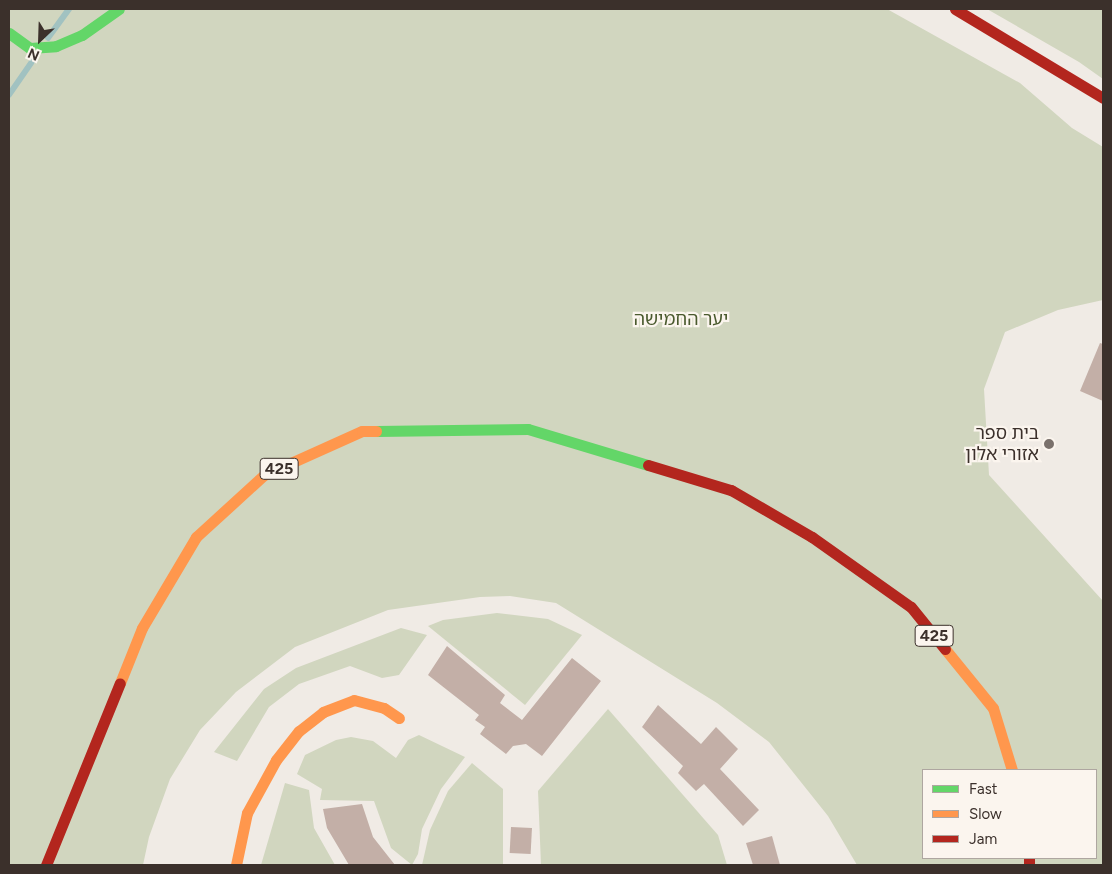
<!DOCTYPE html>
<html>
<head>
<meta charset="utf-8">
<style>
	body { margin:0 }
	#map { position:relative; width:1112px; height:874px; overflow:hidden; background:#f0ebe5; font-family:Figtree,"Noto Sans Hebrew",sans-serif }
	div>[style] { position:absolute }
	.green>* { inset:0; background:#d1d6bf }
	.stream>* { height:5.5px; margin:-2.75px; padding:0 2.75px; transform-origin:2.75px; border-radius:2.75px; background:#a1c2c1 }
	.building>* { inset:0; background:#c3afa7; transform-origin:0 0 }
	.fast>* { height:11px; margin:-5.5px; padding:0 5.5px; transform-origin:5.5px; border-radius:5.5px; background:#63d668 }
	.slow>* { height:11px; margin:-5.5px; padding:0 5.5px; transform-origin:5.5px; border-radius:5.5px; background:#ff974d }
	.jam>* { height:11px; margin:-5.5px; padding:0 5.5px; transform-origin:5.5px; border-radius:5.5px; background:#b3261e }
	.dots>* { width:14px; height:14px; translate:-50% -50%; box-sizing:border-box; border:2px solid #fbf5ee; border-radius:50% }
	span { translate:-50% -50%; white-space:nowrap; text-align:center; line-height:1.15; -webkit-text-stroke:4.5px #fbf5ee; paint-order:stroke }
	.shield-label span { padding:1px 4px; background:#fbf5ee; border:1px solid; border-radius:4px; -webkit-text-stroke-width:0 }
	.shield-label { font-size:16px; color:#3b302b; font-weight:700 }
	.park-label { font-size:18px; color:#4a5a2e }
	.poi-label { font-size:18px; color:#3b302b }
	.right { translate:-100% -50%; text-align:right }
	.frame { position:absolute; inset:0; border:10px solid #3b302b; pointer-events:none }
	.legend { position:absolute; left:922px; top:769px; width:175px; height:90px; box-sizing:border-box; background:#fbf5ee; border:1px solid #aea6a0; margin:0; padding:6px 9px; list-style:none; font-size:15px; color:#3b302b }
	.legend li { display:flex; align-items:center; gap:10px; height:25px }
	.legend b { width:25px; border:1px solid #aea6a0 }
	.north { position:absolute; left:15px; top:15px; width:50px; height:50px; -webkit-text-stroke:4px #fbf5ee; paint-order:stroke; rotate:204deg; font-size:14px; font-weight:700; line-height:20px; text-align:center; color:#3b302b }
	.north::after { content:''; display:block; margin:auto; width:18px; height:22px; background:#3b302b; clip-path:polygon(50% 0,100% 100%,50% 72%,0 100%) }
</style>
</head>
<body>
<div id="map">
	<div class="green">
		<i style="clip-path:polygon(evenodd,9px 9px,887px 9px,1020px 83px,1072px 128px,1103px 147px,1103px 300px,1058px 310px,1005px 332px,984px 389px,989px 475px,1103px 601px,1103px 865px,857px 865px,828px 816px,769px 742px,717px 703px,556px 603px,510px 596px,480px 597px,388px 610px,295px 647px,236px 692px,200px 730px,170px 779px,149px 837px,143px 865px,9px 865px,9px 9px,923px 770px,1096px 770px,1096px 858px,923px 858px,923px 770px)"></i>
		<i style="clip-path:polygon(987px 9px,1103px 9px,1103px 79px,1079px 62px)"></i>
		<i style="clip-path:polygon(497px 613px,548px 619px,582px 635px,525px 705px,428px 626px,443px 620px)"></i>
		<i style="clip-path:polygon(401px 628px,427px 635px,399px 675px,382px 678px,350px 666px,299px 684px,269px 707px,237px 761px,214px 752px,264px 689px,296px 668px)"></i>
		<i style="clip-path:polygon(608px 709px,718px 835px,727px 865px,541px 865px,538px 791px)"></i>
		<i style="clip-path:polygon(419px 735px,465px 757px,441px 789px,422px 829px,418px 854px,412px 865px,391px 848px,374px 801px,320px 800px,322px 789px,297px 774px,305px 755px,336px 740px,351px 737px,373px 741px,396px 758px,408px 740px)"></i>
		<i style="clip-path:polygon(472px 763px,503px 789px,503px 865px,422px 865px,430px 830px,448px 791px)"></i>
		<i style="clip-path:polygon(285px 783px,309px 790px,314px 828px,335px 865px,261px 865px)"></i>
	</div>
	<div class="stream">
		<i style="left:48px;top:38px;width:36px;rotate:-54deg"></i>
		<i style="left:9px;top:95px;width:47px;rotate:-55.3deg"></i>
	</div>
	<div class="building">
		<i style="clip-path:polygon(1100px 343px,1103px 344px,1103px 401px,1080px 391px)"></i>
		<i style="clip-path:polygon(447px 646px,505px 695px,500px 703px,522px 720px,572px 658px,601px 681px,542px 756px,526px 744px,513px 746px,506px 754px,480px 734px,485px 727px,475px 720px,479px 715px,428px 675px)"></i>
		<i style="clip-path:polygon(658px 705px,701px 744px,716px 727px,738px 749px,720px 769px,759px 810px,743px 826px,704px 784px,696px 791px,678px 773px,683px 766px,642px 727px)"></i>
		<i style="clip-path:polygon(362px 804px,373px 837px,395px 865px,349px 865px,327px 828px,323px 809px)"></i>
		<i style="left:511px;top:827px;width:21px;height:26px;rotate:3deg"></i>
		<i style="clip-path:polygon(772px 836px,780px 865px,753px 865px,746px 843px)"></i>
	</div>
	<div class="fast">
		<i style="left:9px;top:33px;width:26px;rotate:36deg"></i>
		<i style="left:30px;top:48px;width:26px;rotate:-4deg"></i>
		<i style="left:56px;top:46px;width:28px;rotate:-23deg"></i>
		<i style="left:82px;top:35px;width:45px;rotate:-35.1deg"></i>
		<i style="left:376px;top:431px;width:152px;rotate:-0.8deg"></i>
		<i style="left:528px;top:429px;width:125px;rotate:16.7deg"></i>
	</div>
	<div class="slow">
		<i style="left:945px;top:649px;width:76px;rotate:50.9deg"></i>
		<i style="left:993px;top:708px;width:65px;rotate:73deg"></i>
		<i style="left:120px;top:683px;width:59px;rotate:-68.2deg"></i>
		<i style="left:142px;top:628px;width:106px;rotate:-59.3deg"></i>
		<i style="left:196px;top:537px;width:92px;rotate:-42.4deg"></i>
		<i style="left:264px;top:475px;width:107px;rotate:-24.2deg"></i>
		<i style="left:362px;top:431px;width:14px"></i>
		<i style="left:236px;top:865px;width:53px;rotate:-78.1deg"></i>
		<i style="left:247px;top:813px;width:60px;rotate:-61.3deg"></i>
		<i style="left:276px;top:760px;width:37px;rotate:-52deg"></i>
		<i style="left:299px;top:731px;width:31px;rotate:-38deg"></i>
		<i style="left:323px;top:712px;width:33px;rotate:-21deg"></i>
		<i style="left:354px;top:700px;width:31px;rotate:15deg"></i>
		<i style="left:384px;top:708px;width:18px;rotate:34deg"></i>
	</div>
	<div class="jam">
		<i style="left:955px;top:9px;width:173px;rotate:31deg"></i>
		<i style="left:648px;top:465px;width:87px;rotate:16.8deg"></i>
		<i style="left:731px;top:490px;width:94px;rotate:30.1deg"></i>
		<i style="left:812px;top:537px;width:121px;rotate:35.3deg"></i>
		<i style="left:911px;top:607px;width:54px;rotate:51deg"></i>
		<i style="left:1029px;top:858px;width:7px;rotate:90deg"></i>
		<i style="left:46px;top:865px;width:196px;rotate:-67.9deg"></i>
	</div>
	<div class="dots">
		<i style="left:1049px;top:444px;background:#7a716c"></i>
	</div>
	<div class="shield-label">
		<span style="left:279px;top:469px">425</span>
		<span style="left:934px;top:636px">425</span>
	</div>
	<div class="park-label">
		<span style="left:681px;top:319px">יער החמישה</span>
	</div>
	<div class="poi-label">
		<span class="right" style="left:1039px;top:444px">בית ספר<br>אזורי אלון</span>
	</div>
	<div class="frame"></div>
	<ul class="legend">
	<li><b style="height:6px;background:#63d668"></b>Fast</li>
	<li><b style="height:6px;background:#ff974d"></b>Slow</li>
	<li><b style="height:6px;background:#b3261e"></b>Jam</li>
	</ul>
	<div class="north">N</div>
</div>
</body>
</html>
